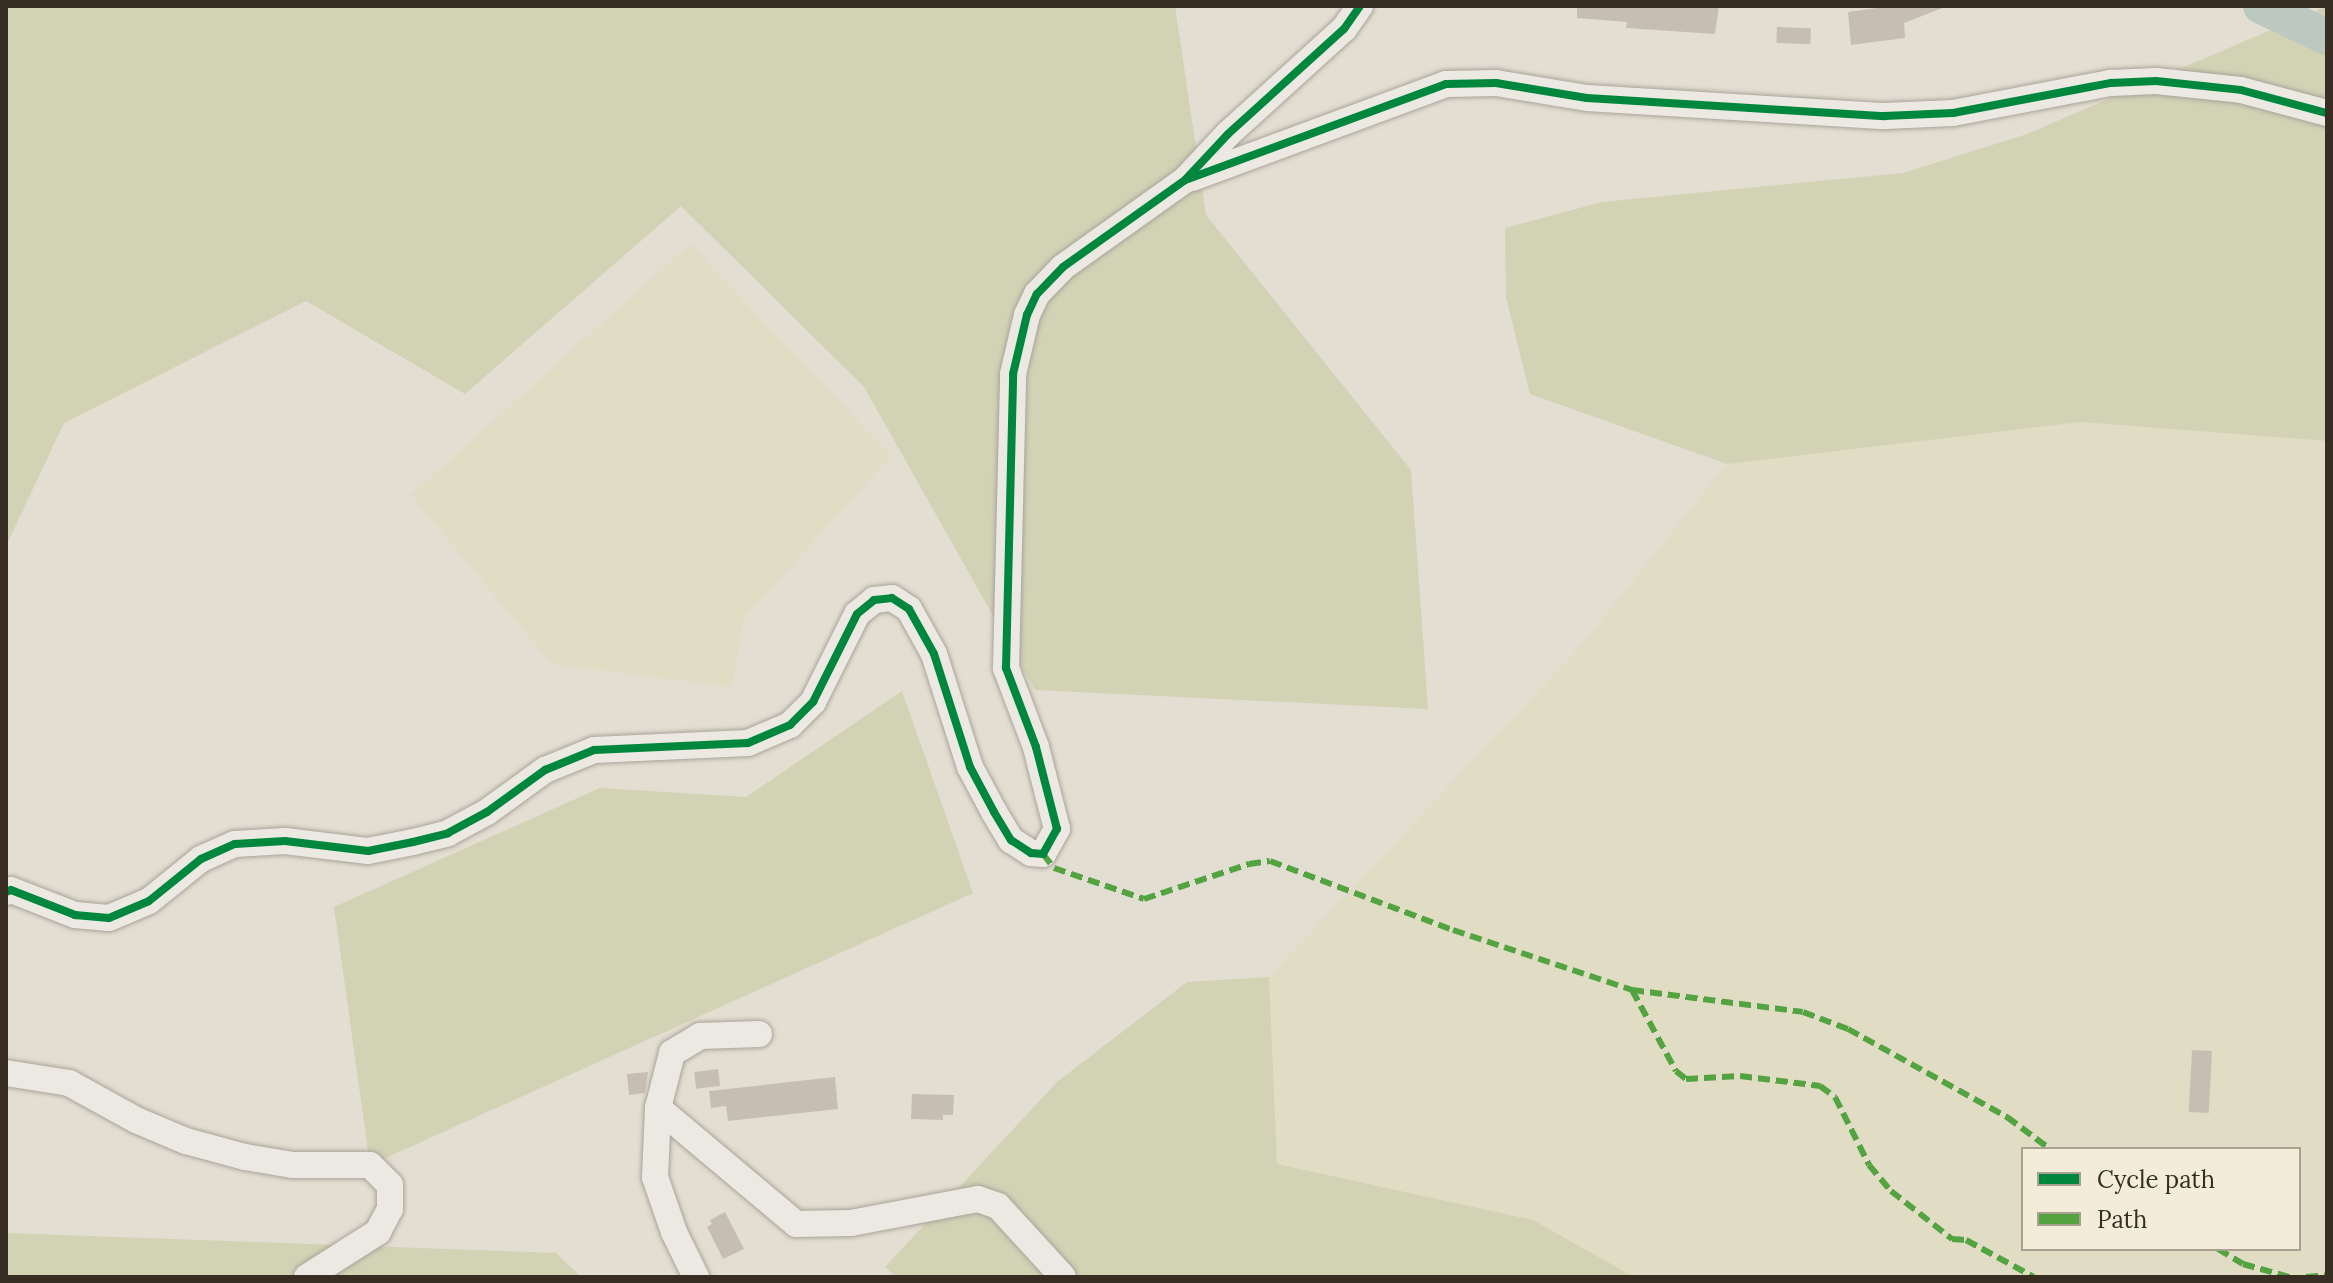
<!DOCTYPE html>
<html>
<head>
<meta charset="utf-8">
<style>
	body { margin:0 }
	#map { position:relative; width:2333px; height:1283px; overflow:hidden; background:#e3ded2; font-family:Lora,serif }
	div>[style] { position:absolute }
	.farmland>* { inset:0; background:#e1dcc4 }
	.green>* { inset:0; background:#d2d2b5 }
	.river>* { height:36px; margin:-18px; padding:0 18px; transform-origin:18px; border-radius:18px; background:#bbc9c1 }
	.building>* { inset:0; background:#c7beb3; transform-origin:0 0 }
	.roads { filter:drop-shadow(0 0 2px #a9a49a) drop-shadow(0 0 2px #a9a49a) }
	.minor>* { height:26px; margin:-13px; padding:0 13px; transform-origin:13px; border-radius:13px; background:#ece9e2 }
	.quiet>* { height:6px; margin-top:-3px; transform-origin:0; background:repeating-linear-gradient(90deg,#53a441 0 12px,transparent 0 18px) }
	.cycleway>* { height:8px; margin:-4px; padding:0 4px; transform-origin:4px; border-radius:4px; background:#00873e }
	span { translate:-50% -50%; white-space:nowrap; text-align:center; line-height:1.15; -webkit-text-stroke:8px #f3ecd9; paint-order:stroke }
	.frame { position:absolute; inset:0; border:8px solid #382d22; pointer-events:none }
	.legend { position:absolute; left:2021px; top:1147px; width:280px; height:104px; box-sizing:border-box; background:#f3ecd9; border:2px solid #a8a090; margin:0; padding:10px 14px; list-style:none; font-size:24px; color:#382d22 }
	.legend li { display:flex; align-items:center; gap:16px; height:40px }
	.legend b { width:40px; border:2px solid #a8a090 }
</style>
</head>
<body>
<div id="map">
	<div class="farmland">
		<i style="clip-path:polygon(690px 244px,891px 456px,744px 618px,732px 687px,552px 664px,411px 495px)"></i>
		<i style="clip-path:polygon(evenodd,2081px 422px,2327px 441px,2327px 1277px,1634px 1277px,1533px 1220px,1277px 1164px,1269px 977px,1578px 649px,1727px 464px,2081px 422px,2023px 1149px,2299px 1149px,2299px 1249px,2023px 1249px,2023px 1149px)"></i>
	</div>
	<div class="green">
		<i style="clip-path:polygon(6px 6px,1175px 6px,1206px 215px,1411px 470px,1428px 709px,1035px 690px,864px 387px,681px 206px,465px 394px,306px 301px,64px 423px,6px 546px)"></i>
		<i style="clip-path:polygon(2327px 6px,2327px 441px,2081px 422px,1727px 464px,1530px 394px,1506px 297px,1505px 228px,1602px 202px,1903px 173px,2027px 134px)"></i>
		<i style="clip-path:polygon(902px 691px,973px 893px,370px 1165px,334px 907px,600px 788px,746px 797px)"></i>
		<i style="clip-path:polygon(1269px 977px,1277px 1164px,1533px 1220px,1634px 1277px,896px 1277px,885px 1267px,1057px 1082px,1187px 982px)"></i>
		<i style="clip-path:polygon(6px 1233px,556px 1253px,581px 1277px,6px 1277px)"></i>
	</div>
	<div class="river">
		<i style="left:2261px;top:6px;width:73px;rotate:25.2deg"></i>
	</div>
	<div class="building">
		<i style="clip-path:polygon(1577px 6px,1719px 6px,1715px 34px,1626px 28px,1627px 22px,1577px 18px)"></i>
		<i style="clip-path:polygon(1891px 6px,1945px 7px,1904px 23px,1905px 38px,1851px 45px,1848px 12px)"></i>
		<i style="left:1777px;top:27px;width:34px;height:16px;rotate:2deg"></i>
		<i style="left:2192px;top:1050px;width:20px;height:62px;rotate:3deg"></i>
		<i style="left:718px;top:1069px;width:17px;height:24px;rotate:83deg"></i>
		<i style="clip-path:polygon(648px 1072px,645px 1093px,629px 1095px,627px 1074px)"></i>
		<i style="clip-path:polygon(835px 1077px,838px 1109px,728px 1121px,726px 1106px,711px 1108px,709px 1091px)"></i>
		<i style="clip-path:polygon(912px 1094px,954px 1095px,953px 1115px,943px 1115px,943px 1120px,911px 1119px)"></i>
		<i style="clip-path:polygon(725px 1212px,744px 1249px,723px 1259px,707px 1227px,712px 1224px,710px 1220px)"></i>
	</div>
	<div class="roads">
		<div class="minor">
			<i style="left:1192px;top:178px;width:271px;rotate:-20.3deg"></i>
			<i style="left:1446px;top:84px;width:50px;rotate:-1.1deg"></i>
			<i style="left:1496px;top:83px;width:92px;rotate:9.4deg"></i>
			<i style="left:1587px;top:98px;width:298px;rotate:3.5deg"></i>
			<i style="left:1884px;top:116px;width:69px;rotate:-2.5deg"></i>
			<i style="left:1953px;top:113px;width:161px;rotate:-10.8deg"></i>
			<i style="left:2111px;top:83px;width:45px;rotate:-2.5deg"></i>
			<i style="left:2156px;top:81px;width:85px;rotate:6deg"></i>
			<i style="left:2241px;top:90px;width:89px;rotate:15deg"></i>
			<i style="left:6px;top:892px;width:5px;rotate:-22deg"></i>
			<i style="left:11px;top:890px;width:69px;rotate:21.3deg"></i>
			<i style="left:75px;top:915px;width:34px;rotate:5deg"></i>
			<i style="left:109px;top:918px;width:43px;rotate:-23deg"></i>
			<i style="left:149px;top:901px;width:67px;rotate:-38.9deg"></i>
			<i style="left:201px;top:859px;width:37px;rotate:-24deg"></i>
			<i style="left:235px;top:844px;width:50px;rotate:-3.4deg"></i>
			<i style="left:285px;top:841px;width:84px;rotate:6.9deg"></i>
			<i style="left:368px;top:851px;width:46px;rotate:-11.3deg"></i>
			<i style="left:413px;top:842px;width:36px;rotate:-14deg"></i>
			<i style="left:448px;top:833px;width:44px;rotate:-28.3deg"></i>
			<i style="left:487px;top:812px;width:72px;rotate:-35.9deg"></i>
			<i style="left:545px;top:770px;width:53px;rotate:-22.2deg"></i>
			<i style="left:594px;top:750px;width:154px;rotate:-2.6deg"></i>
			<i style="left:748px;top:743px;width:46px;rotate:-23.2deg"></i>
			<i style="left:790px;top:725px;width:33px;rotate:-45deg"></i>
			<i style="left:813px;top:702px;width:98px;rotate:-63.4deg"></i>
			<i style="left:857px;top:614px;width:22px;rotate:-39deg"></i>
			<i style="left:874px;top:600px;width:18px;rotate:-6deg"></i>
			<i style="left:892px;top:598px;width:20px;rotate:33deg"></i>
			<i style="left:909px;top:609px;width:51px;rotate:60.9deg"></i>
			<i style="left:934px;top:654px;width:119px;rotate:72.3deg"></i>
			<i style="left:970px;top:767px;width:51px;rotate:61.9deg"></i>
			<i style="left:994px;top:812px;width:33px;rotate:59deg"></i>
			<i style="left:1011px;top:840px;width:24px;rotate:33deg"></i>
			<i style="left:1031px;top:853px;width:12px;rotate:5deg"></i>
			<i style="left:1043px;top:854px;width:29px;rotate:-61deg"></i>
			<i style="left:1057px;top:829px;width:85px;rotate:-104.4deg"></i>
			<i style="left:1036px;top:747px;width:85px;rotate:-110.8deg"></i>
			<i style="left:1006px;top:668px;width:294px;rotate:-88.6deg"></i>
			<i style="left:1013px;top:374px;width:61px;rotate:-76.7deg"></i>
			<i style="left:1027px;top:315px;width:23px;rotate:-65deg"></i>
			<i style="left:1037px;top:294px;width:37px;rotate:-46deg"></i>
			<i style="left:1063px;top:267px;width:150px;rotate:-35.5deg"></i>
			<i style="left:1185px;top:180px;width:63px;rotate:-46.9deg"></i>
			<i style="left:1228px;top:134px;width:156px;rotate:-42.2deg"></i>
			<i style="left:1344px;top:29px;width:28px;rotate:-55deg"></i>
			<i style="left:6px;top:1073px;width:64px;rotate:9deg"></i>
			<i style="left:69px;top:1083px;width:77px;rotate:28.9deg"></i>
			<i style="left:136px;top:1120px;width:54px;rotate:22.8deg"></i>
			<i style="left:186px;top:1141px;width:61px;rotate:15.2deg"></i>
			<i style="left:245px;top:1157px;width:49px;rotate:9.5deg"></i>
			<i style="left:293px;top:1165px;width:77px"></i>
			<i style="left:370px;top:1165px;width:28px;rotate:45deg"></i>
			<i style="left:390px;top:1185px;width:24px;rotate:90deg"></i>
			<i style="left:390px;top:1209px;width:26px;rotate:118deg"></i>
			<i style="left:378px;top:1232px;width:84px;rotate:147.6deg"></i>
			<i style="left:658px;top:1108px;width:57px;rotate:-75.7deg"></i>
			<i style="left:672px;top:1053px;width:33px;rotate:-31deg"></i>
			<i style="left:700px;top:1036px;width:59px;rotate:-1.9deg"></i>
			<i style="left:696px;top:1277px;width:50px;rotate:-116.1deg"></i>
			<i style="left:674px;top:1232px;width:58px;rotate:-109.1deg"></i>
			<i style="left:655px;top:1177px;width:69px;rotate:-87.5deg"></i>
			<i style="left:658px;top:1108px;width:180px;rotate:40deg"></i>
			<i style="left:796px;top:1224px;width:55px;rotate:-1deg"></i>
			<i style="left:851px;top:1223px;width:129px;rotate:-10.7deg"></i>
			<i style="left:978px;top:1199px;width:21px;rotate:19deg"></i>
			<i style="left:998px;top:1206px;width:96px;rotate:47.5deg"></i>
		</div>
	</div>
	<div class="quiet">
		<i style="left:1043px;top:854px;width:18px;rotate:52deg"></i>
		<i style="left:1054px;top:868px;width:95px;rotate:19deg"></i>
		<i style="left:1144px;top:899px;width:111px;rotate:-18.4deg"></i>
		<i style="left:1249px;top:864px;width:21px;rotate:-8deg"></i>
		<i style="left:1270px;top:861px;width:196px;rotate:20.7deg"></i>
		<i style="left:1453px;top:930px;width:189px;rotate:18.5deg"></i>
		<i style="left:1632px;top:990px;width:172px;rotate:7.3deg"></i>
		<i style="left:1803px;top:1012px;width:48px;rotate:20.7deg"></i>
		<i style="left:1848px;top:1029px;width:182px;rotate:29deg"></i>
		<i style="left:2007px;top:1117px;width:54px;rotate:36.7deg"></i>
		<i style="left:1632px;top:990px;width:92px;rotate:61.5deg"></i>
		<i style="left:1676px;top:1071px;width:13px;rotate:39deg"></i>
		<i style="left:1686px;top:1079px;width:54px;rotate:-3.2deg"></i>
		<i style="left:1740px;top:1076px;width:81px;rotate:7.1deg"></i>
		<i style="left:1820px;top:1086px;width:19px;rotate:36deg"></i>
		<i style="left:1835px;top:1097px;width:76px;rotate:63.4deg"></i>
		<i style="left:1869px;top:1165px;width:34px;rotate:50deg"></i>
		<i style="left:1891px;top:1191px;width:78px;rotate:38.2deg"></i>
		<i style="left:1952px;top:1239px;width:14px;rotate:4deg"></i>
		<i style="left:1966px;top:1240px;width:77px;rotate:28.6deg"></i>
		<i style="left:2218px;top:1249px;width:29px;rotate:31deg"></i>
		<i style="left:2243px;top:1264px;width:48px;rotate:15.8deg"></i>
		<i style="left:2306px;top:1277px;width:21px;rotate:-5deg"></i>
	</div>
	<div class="cycleway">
		<i style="left:1188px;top:179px;width:275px;rotate:-20.2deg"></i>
		<i style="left:1446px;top:84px;width:50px;rotate:-1.1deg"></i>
		<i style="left:1496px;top:83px;width:92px;rotate:9.4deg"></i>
		<i style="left:1587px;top:98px;width:298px;rotate:3.5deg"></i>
		<i style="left:1884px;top:116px;width:69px;rotate:-2.5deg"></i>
		<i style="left:1953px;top:113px;width:161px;rotate:-10.8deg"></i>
		<i style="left:2111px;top:83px;width:45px;rotate:-2.5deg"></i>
		<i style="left:2156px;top:81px;width:85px;rotate:6deg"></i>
		<i style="left:2241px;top:90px;width:89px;rotate:15deg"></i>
		<i style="left:6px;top:892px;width:5px;rotate:-22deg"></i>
		<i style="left:11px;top:890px;width:69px;rotate:21.3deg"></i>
		<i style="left:75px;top:915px;width:34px;rotate:5deg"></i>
		<i style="left:109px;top:918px;width:43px;rotate:-23deg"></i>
		<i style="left:149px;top:901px;width:67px;rotate:-38.9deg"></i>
		<i style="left:201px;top:859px;width:37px;rotate:-24deg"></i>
		<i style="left:235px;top:844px;width:50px;rotate:-3.4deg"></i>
		<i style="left:285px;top:841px;width:84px;rotate:6.9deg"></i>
		<i style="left:368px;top:851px;width:46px;rotate:-11.3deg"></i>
		<i style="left:413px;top:842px;width:36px;rotate:-14deg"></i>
		<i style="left:448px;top:833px;width:44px;rotate:-28.3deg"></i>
		<i style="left:487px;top:812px;width:72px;rotate:-35.9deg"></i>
		<i style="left:545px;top:770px;width:53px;rotate:-22.2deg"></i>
		<i style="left:594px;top:750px;width:154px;rotate:-2.6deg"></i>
		<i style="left:748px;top:743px;width:46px;rotate:-23.2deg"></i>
		<i style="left:790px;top:725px;width:33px;rotate:-45deg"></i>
		<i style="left:813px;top:702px;width:98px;rotate:-63.4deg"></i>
		<i style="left:857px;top:614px;width:22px;rotate:-39deg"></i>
		<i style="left:874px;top:600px;width:18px;rotate:-6deg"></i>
		<i style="left:892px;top:598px;width:20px;rotate:33deg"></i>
		<i style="left:909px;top:609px;width:51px;rotate:60.9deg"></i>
		<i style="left:934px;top:654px;width:119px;rotate:72.3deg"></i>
		<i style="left:970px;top:767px;width:51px;rotate:61.9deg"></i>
		<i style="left:994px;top:812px;width:33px;rotate:59deg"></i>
		<i style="left:1011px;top:840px;width:24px;rotate:33deg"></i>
		<i style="left:1031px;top:853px;width:12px;rotate:5deg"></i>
		<i style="left:1043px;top:854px;width:29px;rotate:-61deg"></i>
		<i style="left:1057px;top:829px;width:85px;rotate:-104.4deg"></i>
		<i style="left:1036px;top:747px;width:85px;rotate:-110.8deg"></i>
		<i style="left:1006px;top:668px;width:294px;rotate:-88.6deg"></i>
		<i style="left:1013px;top:374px;width:61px;rotate:-76.7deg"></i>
		<i style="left:1027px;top:315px;width:23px;rotate:-65deg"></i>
		<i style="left:1037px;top:294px;width:37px;rotate:-46deg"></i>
		<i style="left:1063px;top:267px;width:150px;rotate:-35.5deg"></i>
		<i style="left:1185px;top:180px;width:63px;rotate:-46.9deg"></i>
		<i style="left:1228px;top:134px;width:156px;rotate:-42.2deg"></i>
		<i style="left:1344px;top:29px;width:28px;rotate:-55deg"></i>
	</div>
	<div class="frame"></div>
	<ul class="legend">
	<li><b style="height:10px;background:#00873e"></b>Cycle path</li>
	<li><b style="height:10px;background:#53a441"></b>Path</li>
	</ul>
</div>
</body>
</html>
